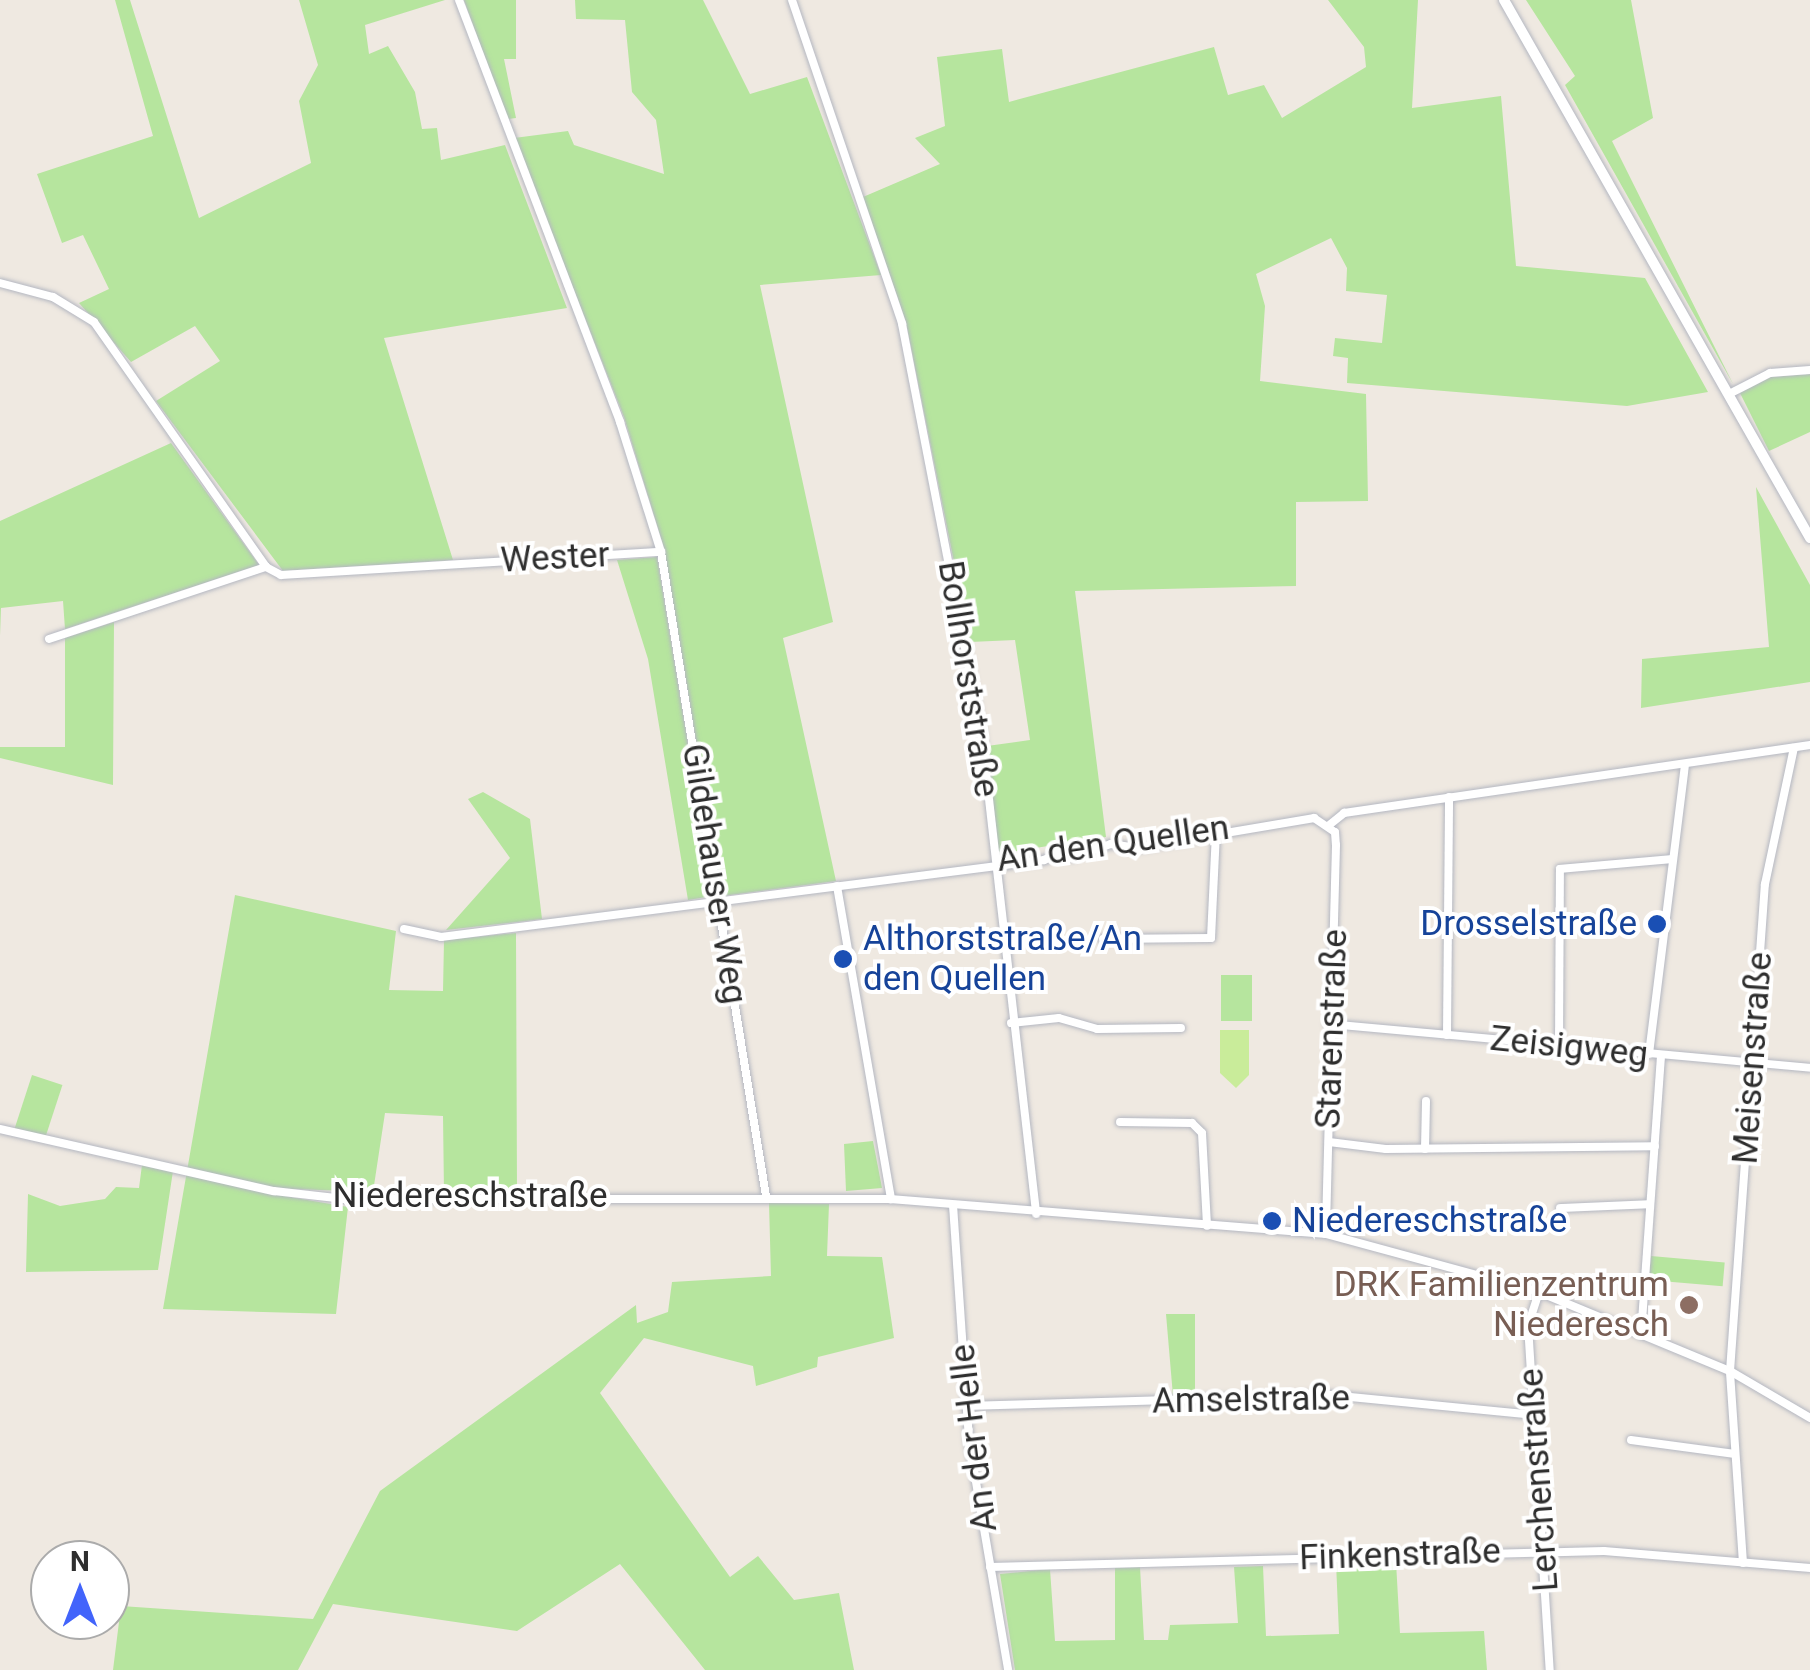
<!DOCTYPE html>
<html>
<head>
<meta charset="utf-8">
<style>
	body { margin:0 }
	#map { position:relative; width:1810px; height:1670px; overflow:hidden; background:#efe9e1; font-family:Roboto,sans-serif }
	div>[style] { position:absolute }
	.green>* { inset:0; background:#b6e59e; transform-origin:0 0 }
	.pitch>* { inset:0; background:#c9ec9a }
	.roads { filter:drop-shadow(0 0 2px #b4b7c1) drop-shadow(0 0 2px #b4b7c1) }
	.minor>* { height:8px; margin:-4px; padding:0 4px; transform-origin:4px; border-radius:4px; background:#fff }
	.secondary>* { height:10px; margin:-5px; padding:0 5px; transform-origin:5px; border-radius:5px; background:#fff }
	.dots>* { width:28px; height:28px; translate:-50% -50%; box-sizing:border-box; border:5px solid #fff; border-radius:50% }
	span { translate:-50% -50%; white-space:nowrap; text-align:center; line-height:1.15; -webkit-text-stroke:8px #fff; paint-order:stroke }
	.street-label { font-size:35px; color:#2e2e2e }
	.transit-label { font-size:35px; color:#164399 }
	.right { translate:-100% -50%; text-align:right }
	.left { translate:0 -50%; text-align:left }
	.education-label { font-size:35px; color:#785e54 }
	.north { position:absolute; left:30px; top:1540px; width:100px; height:100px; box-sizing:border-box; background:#fff; border:2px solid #ababab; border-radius:50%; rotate:0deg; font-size:28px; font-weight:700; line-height:40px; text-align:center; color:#2e2e2e }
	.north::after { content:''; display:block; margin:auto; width:35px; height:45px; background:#4264fb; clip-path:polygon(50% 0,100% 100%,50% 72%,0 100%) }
</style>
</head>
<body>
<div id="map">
	<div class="green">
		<i style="clip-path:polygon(115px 0,130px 0,199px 218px,311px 163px,299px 101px,318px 65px,299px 0,445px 0,365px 25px,369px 54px,388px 46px,415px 92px,422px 129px,437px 128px,441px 160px,505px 145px,567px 308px,384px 338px,453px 560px,283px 571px,156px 401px,220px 361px,195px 326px,131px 362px,79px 303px,109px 289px,83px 235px,62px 243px,37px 174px,153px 136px)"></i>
		<i style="clip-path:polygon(464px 0,516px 0,516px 59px,504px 59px,516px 118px,507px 119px)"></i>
		<i style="clip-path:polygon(575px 0,703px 0,750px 94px,807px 77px,881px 275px,760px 285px,833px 622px,783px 638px,836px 881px,722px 896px,664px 548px,624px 417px,514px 138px,568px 131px,574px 145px,664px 174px,656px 120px,632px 92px,625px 20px,576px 19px)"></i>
		<i style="clip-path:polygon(1328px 0,1418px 0,1412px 108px,1501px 96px,1516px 266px,1645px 278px,1708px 392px,1627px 406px,1347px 383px,1348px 358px,1333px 356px,1335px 338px,1382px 343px,1387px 295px,1346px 291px,1347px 268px,1331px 238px,1256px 274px,1265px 306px,1260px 381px,1366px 394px,1368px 501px,1296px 502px,1296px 586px,1075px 591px,1106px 837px,997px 854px,987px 746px,1030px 740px,1015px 640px,970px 642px,906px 322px,863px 197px,940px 164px,915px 138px,945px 126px,937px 57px,1002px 49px,1009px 102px,1214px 47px,1228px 95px,1264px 85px,1282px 118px,1366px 67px,1364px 47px)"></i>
		<i style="clip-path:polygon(1526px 0,1631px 0,1653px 118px,1612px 141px,1733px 384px,1565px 85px,1575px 76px)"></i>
		<i style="clip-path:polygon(1810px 374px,1810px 432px,1769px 451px,1740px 393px,1771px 377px)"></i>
		<i style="clip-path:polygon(171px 443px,259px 565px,65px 629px,63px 601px,1px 608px,0 636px,0 521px)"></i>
		<i style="clip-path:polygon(1756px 487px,1810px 585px,1810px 682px,1641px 708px,1642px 659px,1769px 647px)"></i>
		<i style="clip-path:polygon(657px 557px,713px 896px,688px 900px,648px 659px,617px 560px)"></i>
		<i style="clip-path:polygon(114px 622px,113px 785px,0 758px,0 747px,65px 747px,65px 638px)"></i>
		<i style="clip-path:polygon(483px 792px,530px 819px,542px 919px,446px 930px,510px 858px,468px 799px)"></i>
		<i style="clip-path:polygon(235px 895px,396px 931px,389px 990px,443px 991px,444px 940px,516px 933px,517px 1190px,444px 1193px,443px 1116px,385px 1113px,373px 1192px,294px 1189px,290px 1197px,348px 1207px,336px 1314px,163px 1309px)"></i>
		<i style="left:1221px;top:975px;width:31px;height:46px"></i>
		<i style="left:32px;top:1075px;width:32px;height:57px;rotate:18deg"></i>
		<i style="clip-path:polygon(873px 1141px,882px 1188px,846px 1191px,844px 1144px)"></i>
		<i style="clip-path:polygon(142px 1165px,173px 1171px,158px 1270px,26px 1272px,28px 1194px,60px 1206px,105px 1199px,116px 1187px,139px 1188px)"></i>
		<i style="clip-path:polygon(769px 1203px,829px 1204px,827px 1256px,882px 1257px,894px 1338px,818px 1357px,817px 1367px,756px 1386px,753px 1366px,644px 1338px,600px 1393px,730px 1577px,758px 1556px,794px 1600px,839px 1593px,854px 1670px,705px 1670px,620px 1564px,517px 1631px,333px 1604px,298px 1670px,113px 1670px,121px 1606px,313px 1619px,380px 1491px,636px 1305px,637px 1323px,668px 1312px,672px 1282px,771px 1276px)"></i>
		<i style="left:1651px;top:1256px;width:74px;height:24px;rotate:5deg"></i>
		<i style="clip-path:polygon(1166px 1314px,1195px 1314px,1195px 1395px,1173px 1396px)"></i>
		<i style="clip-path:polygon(1336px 1562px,1396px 1562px,1400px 1633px,1484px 1631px,1487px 1670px,1015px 1670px,1000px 1574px,1050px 1569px,1055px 1641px,1115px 1640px,1115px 1568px,1140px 1567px,1144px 1640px,1168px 1640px,1170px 1625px,1238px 1623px,1234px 1567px,1263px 1566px,1266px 1636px,1339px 1634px)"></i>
	</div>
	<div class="pitch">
		<i style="clip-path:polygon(1220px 1030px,1249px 1030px,1249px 1075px,1236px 1088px,1220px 1073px)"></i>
	</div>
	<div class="roads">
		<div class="minor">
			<i style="left:459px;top:0;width:452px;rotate:69.1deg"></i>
			<i style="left:620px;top:422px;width:136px;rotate:72.5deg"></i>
			<i style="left:661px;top:552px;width:653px;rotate:80.74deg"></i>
			<i style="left:792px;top:0;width:342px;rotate:71.2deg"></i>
			<i style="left:902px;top:324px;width:413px;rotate:79deg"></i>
			<i style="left:981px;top:729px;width:488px;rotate:83.5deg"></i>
			<i style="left:0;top:283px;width:55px;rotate:14.8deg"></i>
			<i style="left:53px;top:297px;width:48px;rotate:31.4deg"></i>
			<i style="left:94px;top:322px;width:299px;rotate:54.9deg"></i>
			<i style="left:266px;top:567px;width:17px;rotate:28deg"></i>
			<i style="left:281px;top:575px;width:381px;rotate:-3.5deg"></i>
			<i style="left:1729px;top:394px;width:46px;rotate:-27.1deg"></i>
			<i style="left:1770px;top:373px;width:40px;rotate:-4.3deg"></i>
			<i style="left:49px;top:639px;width:229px;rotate:-18.4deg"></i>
			<i style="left:1328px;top:826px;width:21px;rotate:-39deg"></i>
			<i style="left:1344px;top:813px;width:471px;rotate:-8.3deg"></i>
			<i style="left:837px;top:886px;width:318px;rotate:80.2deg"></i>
			<i style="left:404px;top:929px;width:38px;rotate:12deg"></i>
			<i style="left:441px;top:937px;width:608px;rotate:-7.28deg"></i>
			<i style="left:1044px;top:860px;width:19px;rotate:-25deg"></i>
			<i style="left:1061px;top:852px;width:12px;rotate:24deg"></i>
			<i style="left:1072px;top:857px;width:41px;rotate:-18.4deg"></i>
			<i style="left:1111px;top:844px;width:26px;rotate:9deg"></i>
			<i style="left:1137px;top:848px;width:180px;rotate:-9.6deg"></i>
			<i style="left:1314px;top:818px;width:25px;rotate:34deg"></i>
			<i style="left:1335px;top:832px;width:13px;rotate:86deg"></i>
			<i style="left:1336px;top:845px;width:389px;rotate:91.5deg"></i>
			<i style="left:1103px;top:939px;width:108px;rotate:-0.5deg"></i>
			<i style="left:1211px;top:938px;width:108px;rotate:-87.3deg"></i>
			<i style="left:1011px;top:1023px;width:48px;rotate:-5.9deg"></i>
			<i style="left:1059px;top:1018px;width:40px;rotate:16deg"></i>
			<i style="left:1097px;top:1029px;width:84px;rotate:-0.7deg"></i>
			<i style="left:1329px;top:1024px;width:483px;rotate:5.2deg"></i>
			<i style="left:1447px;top:1035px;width:238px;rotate:-89.5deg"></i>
			<i style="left:1559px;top:1046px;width:177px;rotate:-89.7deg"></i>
			<i style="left:1560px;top:869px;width:112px;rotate:-5.1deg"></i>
			<i style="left:1649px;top:1054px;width:289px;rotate:-82.9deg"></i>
			<i style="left:1120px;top:1122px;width:72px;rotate:0.8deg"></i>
			<i style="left:1192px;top:1123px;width:14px;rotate:45deg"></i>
			<i style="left:1202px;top:1133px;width:93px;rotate:86.9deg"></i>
			<i style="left:0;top:1129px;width:281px;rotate:12.8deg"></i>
			<i style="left:274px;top:1191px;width:71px;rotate:6.4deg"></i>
			<i style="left:345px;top:1199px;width:546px"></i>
			<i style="left:891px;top:1199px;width:436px;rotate:4.6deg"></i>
			<i style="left:1326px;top:1234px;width:221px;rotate:15.2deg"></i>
			<i style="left:1539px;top:1292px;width:207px;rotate:22.5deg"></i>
			<i style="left:1730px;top:1371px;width:93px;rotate:30.4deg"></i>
			<i style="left:1329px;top:1142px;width:57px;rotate:7deg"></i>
			<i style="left:1386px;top:1149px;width:269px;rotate:-0.6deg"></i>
			<i style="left:1425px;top:1149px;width:48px;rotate:-88.8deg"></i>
			<i style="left:953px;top:1205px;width:237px;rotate:86.1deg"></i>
			<i style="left:969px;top:1441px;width:232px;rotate:80.3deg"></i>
			<i style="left:1560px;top:1208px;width:90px;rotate:-2.5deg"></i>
			<i style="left:1539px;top:1292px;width:35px;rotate:108deg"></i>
			<i style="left:1528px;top:1325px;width:346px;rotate:86.4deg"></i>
			<i style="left:1641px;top:1335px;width:280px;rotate:-85.9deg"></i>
			<i style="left:966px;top:1406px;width:364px;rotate:-1.7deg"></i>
			<i style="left:1330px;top:1395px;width:206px;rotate:5.6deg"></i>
			<i style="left:1631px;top:1440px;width:105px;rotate:7.7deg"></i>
			<i style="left:1743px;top:1563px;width:192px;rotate:-93.9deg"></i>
			<i style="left:1730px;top:1371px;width:488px;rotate:-85.9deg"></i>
			<i style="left:1765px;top:884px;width:139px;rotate:-78deg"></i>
			<i style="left:990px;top:1567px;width:614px;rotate:-1.49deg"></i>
			<i style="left:1604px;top:1551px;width:207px;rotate:4.7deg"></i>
		</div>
		<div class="secondary">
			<i style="left:1504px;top:0;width:619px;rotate:60.37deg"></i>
		</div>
	</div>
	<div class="dots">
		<i style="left:1657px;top:924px;background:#1a4fb4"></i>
		<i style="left:843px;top:959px;background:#1a4fb4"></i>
		<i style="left:1272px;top:1221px;background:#1a4fb4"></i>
		<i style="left:1689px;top:1305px;background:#8d6e63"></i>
	</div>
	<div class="street-label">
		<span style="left:555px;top:558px;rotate:-3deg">Wester</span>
		<span style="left:968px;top:679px;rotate:81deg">Bollhorststraße</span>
		<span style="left:1113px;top:844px;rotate:-8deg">An den Quellen</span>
		<span style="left:714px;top:874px;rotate:81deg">Gildehauser Weg</span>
		<span style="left:1332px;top:1029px;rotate:-88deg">Starenstraße</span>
		<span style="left:1569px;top:1047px;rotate:6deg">Zeisigweg</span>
		<span style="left:1753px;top:1058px;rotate:-86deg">Meisenstraße</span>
		<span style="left:470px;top:1196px">Niedereschstraße</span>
		<span style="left:1251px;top:1400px;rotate:-1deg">Amselstraße</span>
		<span style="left:974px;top:1438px;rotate:-97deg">An der Helle</span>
		<span style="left:1539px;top:1480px;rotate:-94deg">Lerchenstraße</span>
		<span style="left:1400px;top:1555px;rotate:-2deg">Finkenstraße</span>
	</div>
	<div class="transit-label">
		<span class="right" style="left:1637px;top:924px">Drosselstraße</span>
		<span class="left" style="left:863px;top:959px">Althorststraße/An<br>den Quellen</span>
		<span class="left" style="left:1292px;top:1221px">Niedereschstraße</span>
	</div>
	<div class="education-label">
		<span class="right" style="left:1669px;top:1305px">DRK Familienzentrum<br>Niederesch</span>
	</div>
	<div class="north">N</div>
</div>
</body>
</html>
